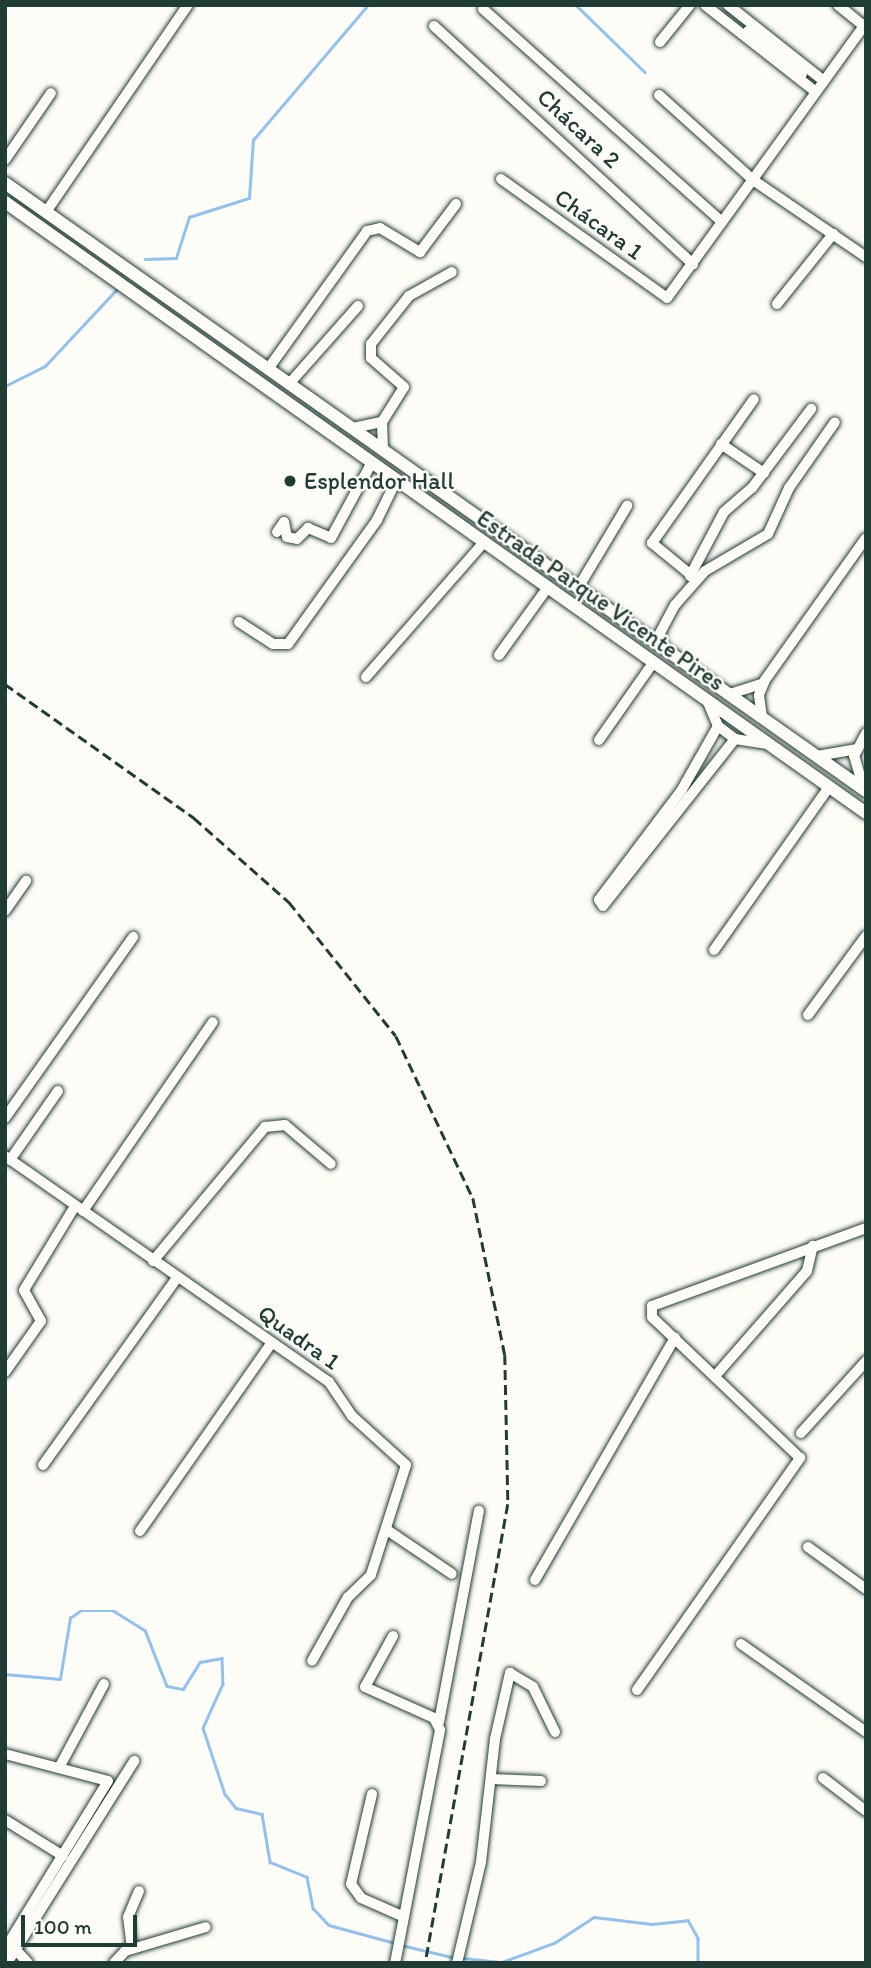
<!DOCTYPE html>
<html>
<head>
<meta charset="utf-8">
<style>
	body { margin:0 }
	#map { position:relative; width:871px; height:1968px; overflow:hidden; background:#fdfcf7; font-family:Itim,sans-serif }
	div>[style] { position:absolute }
	.stream>* { height:2.5px; margin:-1.25px; padding:0 1.25px; transform-origin:1.25px; border-radius:1.25px; background:#92c1ed }
	.roads { filter:drop-shadow(0 0 2px #1f3d34) drop-shadow(0 0 2px #1f3d34) }
	.minor>* { height:10px; margin:-5px; padding:0 5px; transform-origin:5px; border-radius:5px; background:#fdfcf7 }
	.major>* { height:12px; margin:-6px; padding:0 6px; transform-origin:6px; border-radius:6px; background:#fdfcf7 }
	.rail>* { height:2.5px; margin-top:-1.25px; transform-origin:0; background:repeating-linear-gradient(90deg,#1f3d34 0 10px,transparent 0 15px) }
	.dots>* { width:19px; height:19px; translate:-50% -50%; box-sizing:border-box; border:4px solid #fdfcf7; border-radius:50% }
	span { translate:-50% -50%; white-space:nowrap; text-align:center; line-height:1.15; -webkit-text-stroke:5px #fdfcf7; paint-order:stroke }
	.street-label { font-size:24px; color:#1f3d34 }
	.poi-label { font-size:24px; color:#1f3d34 }
	.left { translate:0 -50%; text-align:left }
	.frame { position:absolute; inset:0; border:7px solid #1f3d34; pointer-events:none }
	.scale { position:absolute; left:21px; top:1915px; width:116px; height:32px; box-sizing:border-box; border:4px solid #1f3d34; border-top:0; padding-left:9px; font-size:21px; line-height:24px; white-space:nowrap; color:#1f3d34; -webkit-text-stroke:5px #fdfcf7; paint-order:stroke }
</style>
</head>
<body>
<div id="map">
	<div class="stream">
		<i style="left:576px;top:5px;width:96px;rotate:44.2deg"></i>
		<i style="left:145px;top:259px;width:31px;rotate:-2deg"></i>
		<i style="left:176px;top:258px;width:43px;rotate:-72.4deg"></i>
		<i style="left:189px;top:217px;width:63px;rotate:-17.6deg"></i>
		<i style="left:249px;top:198px;width:58px;rotate:-86.1deg"></i>
		<i style="left:253px;top:140px;width:177px;rotate:-49.6deg"></i>
		<i style="left:5px;top:386px;width:45px;rotate:-26.6deg"></i>
		<i style="left:45px;top:366px;width:104px;rotate:-46.9deg"></i>
		<i style="left:5px;top:1674px;width:55px;rotate:5.2deg"></i>
		<i style="left:60px;top:1679px;width:62px;rotate:-80.7deg"></i>
		<i style="left:70px;top:1618px;width:12px;rotate:-35deg"></i>
		<i style="left:80px;top:1611px;width:34px"></i>
		<i style="left:114px;top:1611px;width:36px;rotate:32deg"></i>
		<i style="left:145px;top:1630px;width:60px;rotate:68.6deg"></i>
		<i style="left:167px;top:1686px;width:16px;rotate:11deg"></i>
		<i style="left:183px;top:1689px;width:32px;rotate:-58deg"></i>
		<i style="left:200px;top:1662px;width:22px;rotate:-10deg"></i>
		<i style="left:222px;top:1658px;width:26px;rotate:88deg"></i>
		<i style="left:223px;top:1684px;width:48px;rotate:114.4deg"></i>
		<i style="left:203px;top:1728px;width:70px;rotate:71.6deg"></i>
		<i style="left:225px;top:1794px;width:18px;rotate:52deg"></i>
		<i style="left:236px;top:1808px;width:27px;rotate:13deg"></i>
		<i style="left:262px;top:1814px;width:49px;rotate:80.5deg"></i>
		<i style="left:270px;top:1862px;width:40px;rotate:22deg"></i>
		<i style="left:307px;top:1877px;width:32px;rotate:79deg"></i>
		<i style="left:313px;top:1908px;width:23px;rotate:47deg"></i>
		<i style="left:329px;top:1925px;width:68px;rotate:15.3deg"></i>
		<i style="left:401px;top:1945px;width:57px;rotate:13.3deg"></i>
		<i style="left:463px;top:1958px;width:39px;rotate:6deg"></i>
		<i style="left:502px;top:1962px;width:55px;rotate:-20.1deg"></i>
		<i style="left:554px;top:1943px;width:48px;rotate:-33deg"></i>
		<i style="left:594px;top:1917px;width:58px;rotate:6.9deg"></i>
		<i style="left:652px;top:1924px;width:36px;rotate:-6deg"></i>
		<i style="left:688px;top:1920px;width:21px;rotate:61deg"></i>
		<i style="left:698px;top:1938px;width:25px;rotate:90deg"></i>
	</div>
	<div class="roads">
		<div class="minor">
			<i style="left:705px;top:5px;width:141px;rotate:38.1deg"></i>
			<i style="left:728px;top:5px;width:122px;rotate:38.4deg"></i>
			<i style="left:838px;top:5px;width:33px;rotate:39deg"></i>
			<i style="left:483px;top:9px;width:320px;rotate:41.7deg"></i>
			<i style="left:434px;top:26px;width:352px;rotate:42.6deg"></i>
			<i style="left:748px;top:31px;width:69px;rotate:38.5deg"></i>
			<i style="left:660px;top:42px;width:48px;rotate:-51deg"></i>
			<i style="left:659px;top:95px;width:127px;rotate:42.1deg"></i>
			<i style="left:753px;top:180px;width:137px;rotate:34.3deg"></i>
			<i style="left:5px;top:160px;width:81px;rotate:-55.5deg"></i>
			<i style="left:501px;top:179px;width:204px;rotate:35.6deg"></i>
			<i style="left:667px;top:298px;width:339px;rotate:-54.1deg"></i>
			<i style="left:46px;top:212px;width:251px;rotate:-55.6deg"></i>
			<i style="left:777px;top:304px;width:90px;rotate:-51.3deg"></i>
			<i style="left:268px;top:369px;width:170px;rotate:-54.3deg"></i>
			<i style="left:367px;top:231px;width:13px;rotate:-13deg"></i>
			<i style="left:380px;top:228px;width:47px;rotate:31deg"></i>
			<i style="left:420px;top:252px;width:60px;rotate:-53.1deg"></i>
			<i style="left:289px;top:384px;width:104px;rotate:-48.5deg"></i>
			<i style="left:353px;top:428px;width:30px;rotate:-12deg"></i>
			<i style="left:721px;top:444px;width:52px;rotate:34deg"></i>
			<i style="left:383px;top:450px;width:28px;rotate:-92deg"></i>
			<i style="left:382px;top:422px;width:41px;rotate:-57.8deg"></i>
			<i style="left:404px;top:387px;width:44px;rotate:-138.7deg"></i>
			<i style="left:371px;top:358px;width:14px;rotate:-90deg"></i>
			<i style="left:371px;top:344px;width:61px;rotate:-51.6deg"></i>
			<i style="left:409px;top:296px;width:49px;rotate:-29.2deg"></i>
			<i style="left:277px;top:532px;width:12px;rotate:-55deg"></i>
			<i style="left:284px;top:522px;width:15px;rotate:79deg"></i>
			<i style="left:287px;top:537px;width:10px;rotate:11deg"></i>
			<i style="left:297px;top:539px;width:16px;rotate:-45deg"></i>
			<i style="left:308px;top:528px;width:25px;rotate:23deg"></i>
			<i style="left:331px;top:538px;width:84px;rotate:-61.6deg"></i>
			<i style="left:690px;top:576px;width:72px;rotate:-62deg"></i>
			<i style="left:724px;top:512px;width:37px;rotate:-41deg"></i>
			<i style="left:752px;top:488px;width:99px;rotate:-53.2deg"></i>
			<i style="left:696px;top:579px;width:57px;rotate:-140.7deg"></i>
			<i style="left:652px;top:543px;width:176px;rotate:-54.7deg"></i>
			<i style="left:578px;top:588px;width:96px;rotate:-59.1deg"></i>
			<i style="left:239px;top:622px;width:40px;rotate:32.9deg"></i>
			<i style="left:273px;top:644px;width:15px"></i>
			<i style="left:288px;top:644px;width:153px;rotate:-54.3deg"></i>
			<i style="left:377px;top:520px;width:43px;rotate:-64deg"></i>
			<i style="left:663px;top:646px;width:13px;rotate:-103deg"></i>
			<i style="left:660px;top:633px;width:32px;rotate:-62deg"></i>
			<i style="left:675px;top:605px;width:45px;rotate:-48.6deg"></i>
			<i style="left:705px;top:571px;width:73px;rotate:-30.4deg"></i>
			<i style="left:768px;top:534px;width:51px;rotate:-65.5deg"></i>
			<i style="left:789px;top:488px;width:80px;rotate:-55.1deg"></i>
			<i style="left:499px;top:655px;width:84px;rotate:-54.2deg"></i>
			<i style="left:366px;top:677px;width:179px;rotate:-48.8deg"></i>
			<i style="left:730px;top:694px;width:35px;rotate:-18deg"></i>
			<i style="left:707px;top:700px;width:28px;rotate:67deg"></i>
			<i style="left:718px;top:726px;width:21px;rotate:37deg"></i>
			<i style="left:735px;top:739px;width:33px;rotate:9deg"></i>
			<i style="left:762px;top:717px;width:22px;rotate:-98deg"></i>
			<i style="left:759px;top:695px;width:16px;rotate:-68deg"></i>
			<i style="left:765px;top:680px;width:174px;rotate:-54.6deg"></i>
			<i style="left:718px;top:726px;width:75px;rotate:119.6deg"></i>
			<i style="left:681px;top:791px;width:136px;rotate:127deg"></i>
			<i style="left:599px;top:900px;width:7px;rotate:56deg"></i>
			<i style="left:603px;top:906px;width:213px;rotate:-51.7deg"></i>
			<i style="left:599px;top:740px;width:94px;rotate:-55deg"></i>
			<i style="left:817px;top:756px;width:41px;rotate:-9.9deg"></i>
			<i style="left:864px;top:790px;width:35px;rotate:-106deg"></i>
			<i style="left:854px;top:756px;width:26px;rotate:-62deg"></i>
			<i style="left:5px;top:911px;width:37px;rotate:-55deg"></i>
			<i style="left:714px;top:950px;width:199px;rotate:-54.8deg"></i>
			<i style="left:808px;top:1015px;width:98px;rotate:-53.7deg"></i>
			<i style="left:5px;top:1118px;width:222px;rotate:-54.7deg"></i>
			<i style="left:5px;top:1156px;width:395px;rotate:34.9deg"></i>
			<i style="left:329px;top:1382px;width:41px;rotate:55.9deg"></i>
			<i style="left:352px;top:1416px;width:73px;rotate:42.2deg"></i>
			<i style="left:406px;top:1465px;width:115px;rotate:107.7deg"></i>
			<i style="left:371px;top:1575px;width:32px;rotate:136deg"></i>
			<i style="left:348px;top:1597px;width:73px;rotate:119.4deg"></i>
			<i style="left:10px;top:1160px;width:84px;rotate:-55.2deg"></i>
			<i style="left:83px;top:1211px;width:229px;rotate:-55.5deg"></i>
			<i style="left:153px;top:1261px;width:175px;rotate:-50.1deg"></i>
			<i style="left:265px;top:1127px;width:20px;rotate:-6deg"></i>
			<i style="left:285px;top:1125px;width:60px;rotate:40.3deg"></i>
			<i style="left:5px;top:1372px;width:62px;rotate:-54.8deg"></i>
			<i style="left:41px;top:1321px;width:35px;rotate:-119deg"></i>
			<i style="left:24px;top:1290px;width:98px;rotate:-58.7deg"></i>
			<i style="left:716px;top:1375px;width:138px;rotate:-48.8deg"></i>
			<i style="left:807px;top:1271px;width:26px;rotate:-77deg"></i>
			<i style="left:801px;top:1433px;width:97px;rotate:-47.9deg"></i>
			<i style="left:43px;top:1465px;width:230px;rotate:-54.4deg"></i>
			<i style="left:387px;top:1530px;width:78px;rotate:34.1deg"></i>
			<i style="left:140px;top:1531px;width:228px;rotate:-55deg"></i>
			<i style="left:808px;top:1547px;width:72px;rotate:35.9deg"></i>
			<i style="left:535px;top:1580px;width:280px;rotate:-60deg"></i>
			<i style="left:393px;top:1636px;width:58px;rotate:118.8deg"></i>
			<i style="left:365px;top:1687px;width:76px;rotate:24.2deg"></i>
			<i style="left:434px;top:1718px;width:13px;rotate:63deg"></i>
			<i style="left:440px;top:1730px;width:237px;rotate:100.9deg"></i>
			<i style="left:741px;top:1644px;width:153px;rotate:35.1deg"></i>
			<i style="left:637px;top:1690px;width:284px;rotate:-54.9deg"></i>
			<i style="left:800px;top:1458px;width:204px;rotate:-136.4deg"></i>
			<i style="left:652px;top:1317px;width:11px;rotate:-90deg"></i>
			<i style="left:652px;top:1306px;width:228px;rotate:-20deg"></i>
			<i style="left:439px;top:1722px;width:215px;rotate:-79.3deg"></i>
			<i style="left:5px;top:1754px;width:106px;rotate:14.7deg"></i>
			<i style="left:108px;top:1781px;width:197px;rotate:121.5deg"></i>
			<i style="left:60px;top:1766px;width:93px;rotate:-61.8deg"></i>
			<i style="left:823px;top:1778px;width:54px;rotate:37.5deg"></i>
			<i style="left:491px;top:1779px;width:50px;rotate:2.3deg"></i>
			<i style="left:372px;top:1794px;width:92px;rotate:103.1deg"></i>
			<i style="left:351px;top:1884px;width:17px;rotate:54deg"></i>
			<i style="left:361px;top:1898px;width:45px;rotate:23.7deg"></i>
			<i style="left:5px;top:1820px;width:68px;rotate:31.8deg"></i>
			<i style="left:15px;top:1949px;width:19px;rotate:47deg"></i>
			<i style="left:132px;top:1949px;width:32px;rotate:-97deg"></i>
			<i style="left:128px;top:1917px;width:28px;rotate:-67deg"></i>
			<i style="left:7px;top:1963px;width:239px;rotate:-57.8deg"></i>
			<i style="left:114px;top:1963px;width:16px;rotate:-47deg"></i>
			<i style="left:125px;top:1951px;width:84px;rotate:-16.5deg"></i>
			<i style="left:457px;top:1963px;width:104px;rotate:-76.6deg"></i>
			<i style="left:481px;top:1862px;width:124px;rotate:-83.5deg"></i>
			<i style="left:495px;top:1739px;width:68px;rotate:-77.2deg"></i>
			<i style="left:510px;top:1673px;width:27px;rotate:31deg"></i>
			<i style="left:533px;top:1687px;width:50px;rotate:63.9deg"></i>
		</div>
		<div class="major">
			<i style="left:5px;top:183px;width:1054px;rotate:35.23deg"></i>
			<i style="left:5px;top:202px;width:1056px;rotate:35.36deg"></i>
		</div>
	</div>
	<div class="rail">
		<i style="left:5px;top:684px;width:232px;rotate:35.3deg"></i>
		<i style="left:194px;top:818px;width:127px;rotate:41.5deg"></i>
		<i style="left:289px;top:902px;width:171px;rotate:51.4deg"></i>
		<i style="left:396px;top:1036px;width:179px;rotate:64.6deg"></i>
		<i style="left:473px;top:1198px;width:160px;rotate:78.5deg"></i>
		<i style="left:505px;top:1355px;width:149px;rotate:88.8deg"></i>
		<i style="left:508px;top:1504px;width:466px;rotate:100.2deg"></i>
	</div>
	<div class="dots">
		<i style="left:290px;top:481px;background:#1f3d34"></i>
	</div>
	<div class="street-label">
		<span style="left:579px;top:128px;rotate:43deg">Chácara 2</span>
		<span style="left:599px;top:224px;rotate:36deg">Chácara 1</span>
		<span style="left:601px;top:600px;rotate:35deg">Estrada Parque Vicente Pires</span>
		<span style="left:299px;top:1337px;rotate:35deg">Quadra 1</span>
	</div>
	<div class="poi-label">
		<span class="left" style="left:304px;top:481px">Esplendor Hall</span>
	</div>
	<div class="frame"></div>
	<div class="scale">100 m</div>
</div>
</body>
</html>
